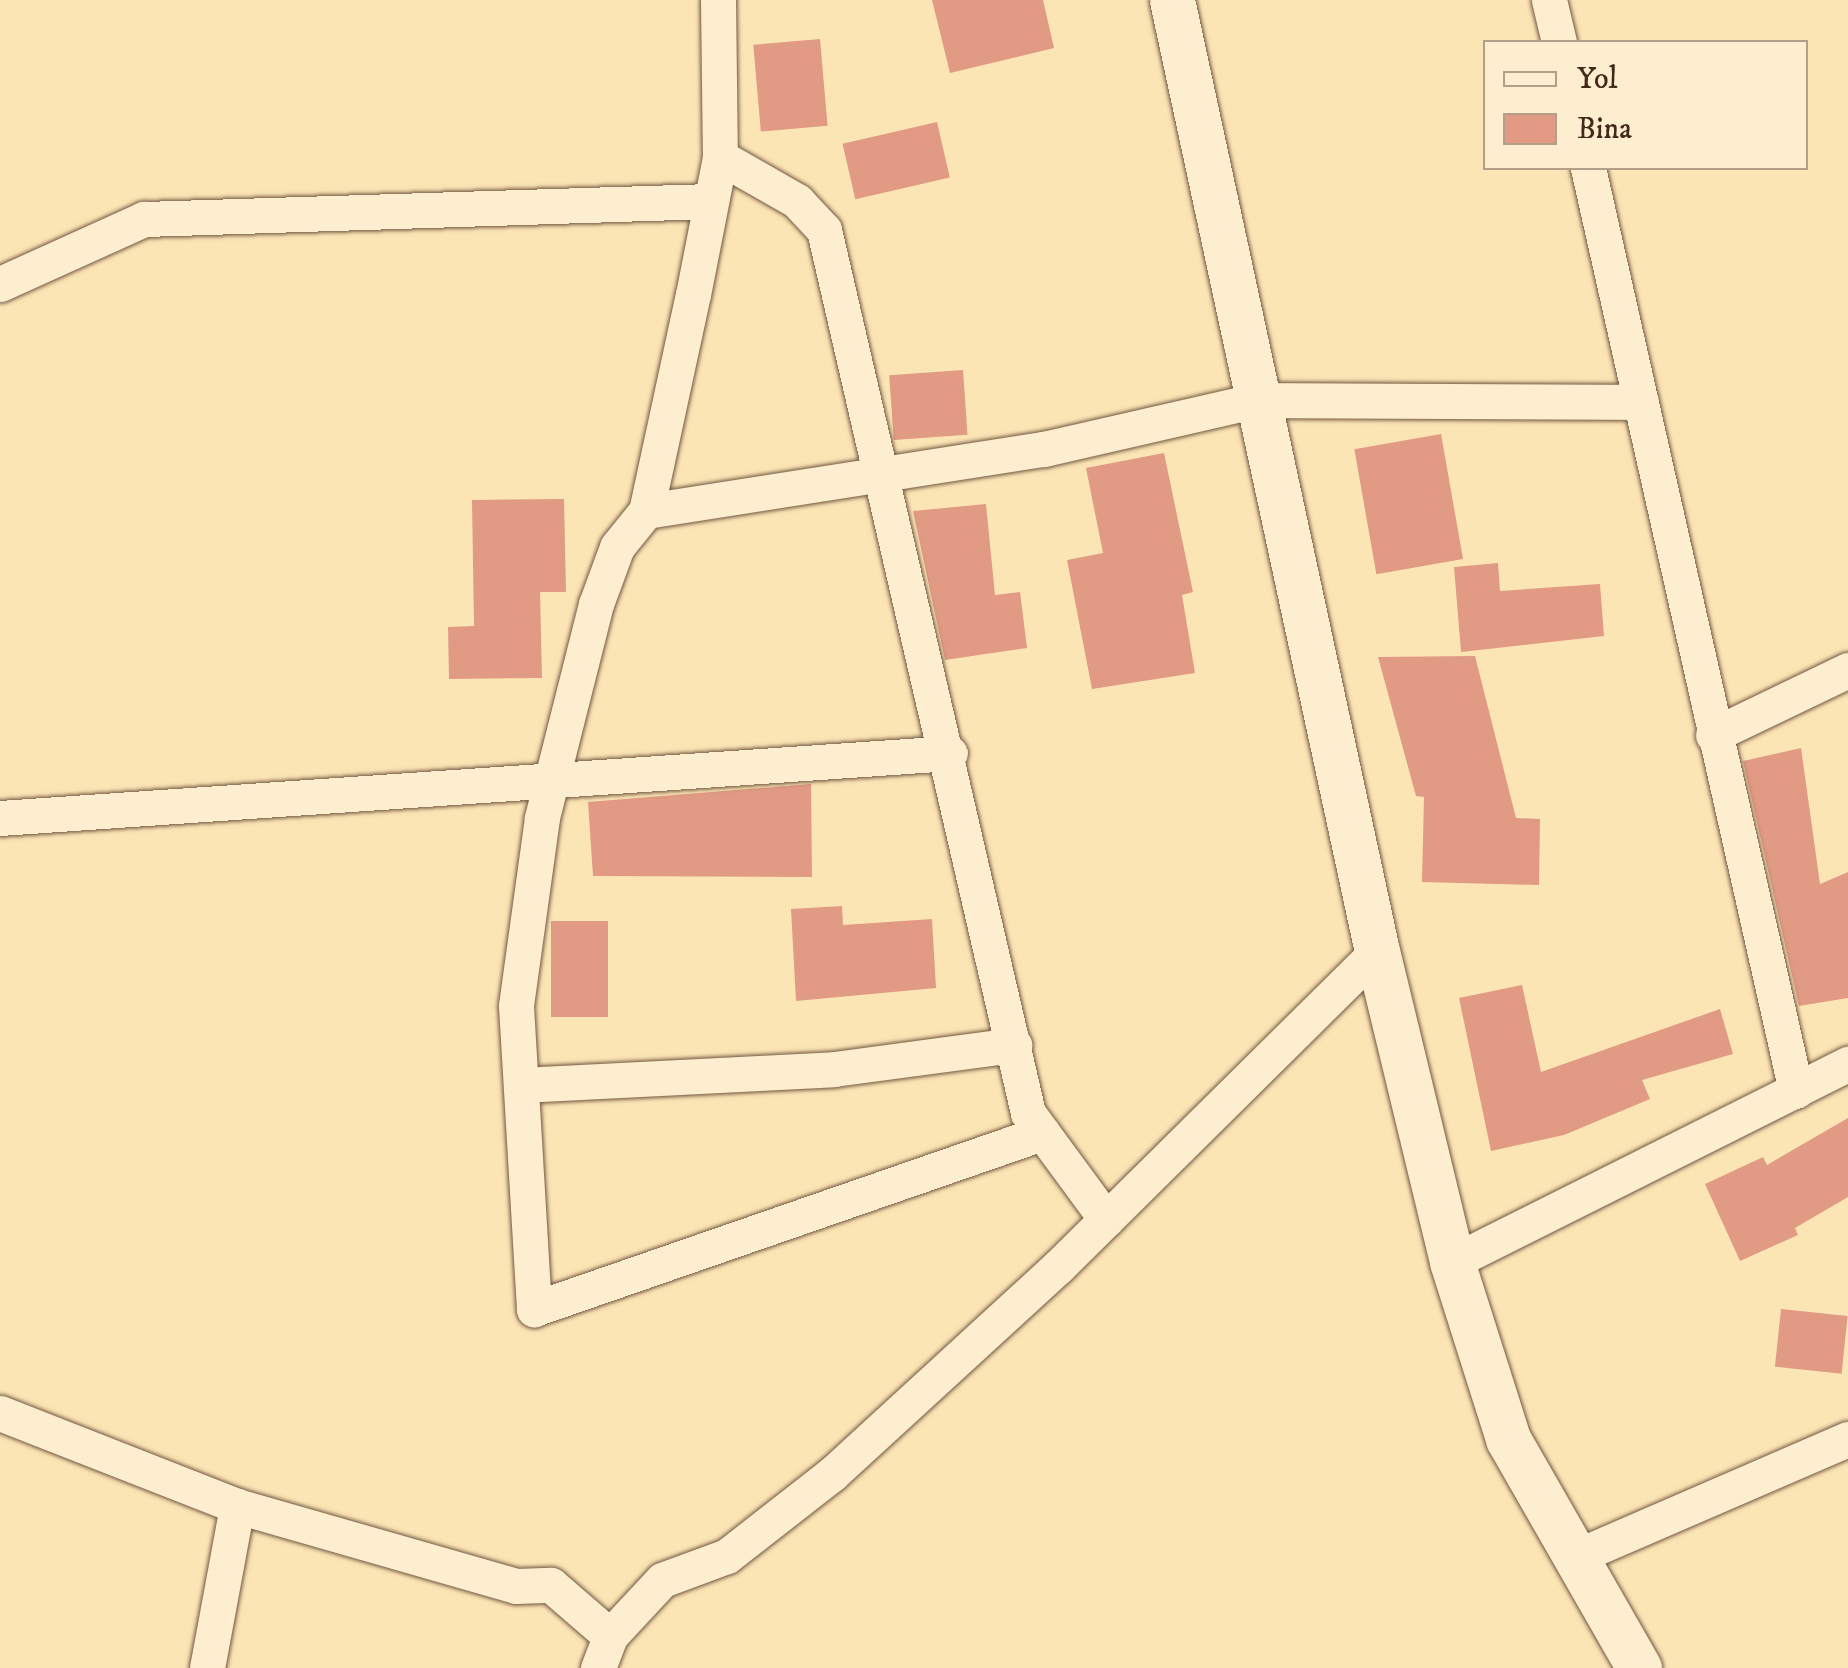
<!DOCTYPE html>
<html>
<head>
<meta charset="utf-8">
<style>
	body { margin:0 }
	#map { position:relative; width:1848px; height:1668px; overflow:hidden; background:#fce5b5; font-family:"IM FELL DW Pica",serif }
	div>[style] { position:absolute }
	.building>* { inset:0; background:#e19a83; transform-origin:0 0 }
	.roads { filter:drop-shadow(0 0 2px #725741) drop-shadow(0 0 2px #725741) }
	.minor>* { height:35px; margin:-17.5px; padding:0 17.5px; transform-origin:17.5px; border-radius:17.5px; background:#fdeecf }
	.tertiary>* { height:45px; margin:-22.5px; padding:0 22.5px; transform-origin:22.5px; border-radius:22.5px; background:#fdeecf }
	span { translate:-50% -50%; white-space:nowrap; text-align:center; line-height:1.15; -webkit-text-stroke:9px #fdeecf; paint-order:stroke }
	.legend { position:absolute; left:1483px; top:40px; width:325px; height:130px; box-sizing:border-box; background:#fdeecf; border:2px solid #b39f87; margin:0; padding:12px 18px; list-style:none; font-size:30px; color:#44281a }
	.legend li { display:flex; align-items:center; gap:20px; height:50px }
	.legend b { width:50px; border:2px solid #b39f87 }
</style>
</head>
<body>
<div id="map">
	<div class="building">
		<i style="clip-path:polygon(932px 0,1043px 0,1054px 48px,950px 73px)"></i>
		<i style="left:820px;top:39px;width:87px;height:67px;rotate:85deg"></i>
		<i style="left:937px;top:122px;width:57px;height:97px;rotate:77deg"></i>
		<i style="left:963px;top:370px;width:65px;height:74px;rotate:86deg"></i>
		<i style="left:1441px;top:434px;width:127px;height:88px;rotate:80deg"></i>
		<i style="clip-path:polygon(1164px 453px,1193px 592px,1182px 595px,1195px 673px,1092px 689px,1067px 560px,1103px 553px,1086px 468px)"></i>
		<i style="clip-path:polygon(564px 499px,566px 592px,540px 592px,542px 678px,449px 679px,448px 627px,474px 626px,472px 500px)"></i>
		<i style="clip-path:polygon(986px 504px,995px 595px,1020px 592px,1027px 648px,945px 660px,913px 511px)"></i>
		<i style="clip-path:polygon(1498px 563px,1500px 591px,1600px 584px,1604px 636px,1461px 652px,1454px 567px)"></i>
		<i style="clip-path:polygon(1475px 656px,1516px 818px,1540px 819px,1539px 885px,1422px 882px,1424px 797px,1416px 796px,1378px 657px)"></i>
		<i style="clip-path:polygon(1801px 748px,1820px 884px,1848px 872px,1848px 998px,1799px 1006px,1743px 761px)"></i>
		<i style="clip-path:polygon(811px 784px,812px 877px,593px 876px,588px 802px)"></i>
		<i style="clip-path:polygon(842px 906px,843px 925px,932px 919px,936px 988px,796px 1001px,791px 909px)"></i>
		<i style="left:608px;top:921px;width:96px;height:57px;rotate:90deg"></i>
		<i style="clip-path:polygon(1522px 985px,1541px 1072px,1720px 1009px,1733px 1054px,1642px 1080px,1650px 1099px,1564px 1135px,1491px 1151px,1459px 998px)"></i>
		<i style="clip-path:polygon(1848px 1118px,1848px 1197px,1795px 1228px,1798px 1235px,1740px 1261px,1705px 1184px,1763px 1157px,1767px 1165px)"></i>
		<i style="left:1781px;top:1309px;width:67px;height:58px;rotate:6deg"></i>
	</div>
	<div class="roads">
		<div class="minor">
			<i style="left:718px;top:0;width:157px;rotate:89.3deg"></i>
			<i style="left:720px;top:157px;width:140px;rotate:101.1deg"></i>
			<i style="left:693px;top:294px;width:222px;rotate:102.2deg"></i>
			<i style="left:646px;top:511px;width:46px;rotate:128.9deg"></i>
			<i style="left:617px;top:547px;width:61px;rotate:110.2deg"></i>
			<i style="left:596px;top:604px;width:221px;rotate:104.2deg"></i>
			<i style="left:542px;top:818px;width:190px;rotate:97.9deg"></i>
			<i style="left:516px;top:1006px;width:304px;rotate:86.6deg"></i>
			<i style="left:534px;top:1309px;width:538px;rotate:-19.11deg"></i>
			<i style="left:1549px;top:0;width:43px;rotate:76.6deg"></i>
			<i style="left:720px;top:157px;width:89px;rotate:29.7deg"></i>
			<i style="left:797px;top:201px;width:40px;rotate:47deg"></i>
			<i style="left:824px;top:230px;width:906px;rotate:76.99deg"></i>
			<i style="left:1028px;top:1113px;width:132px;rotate:53.7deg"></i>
			<i style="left:1588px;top:168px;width:946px;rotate:77.3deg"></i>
			<i style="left:0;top:284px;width:158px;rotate:-24.3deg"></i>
			<i style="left:144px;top:219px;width:567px;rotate:-1.82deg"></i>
			<i style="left:646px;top:511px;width:403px;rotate:-8.9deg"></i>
			<i style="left:1044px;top:449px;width:220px;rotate:-12.9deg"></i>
			<i style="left:1258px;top:400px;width:383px;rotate:0.3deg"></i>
			<i style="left:1713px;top:735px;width:150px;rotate:-25.7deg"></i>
			<i style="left:0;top:818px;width:952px;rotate:-3.91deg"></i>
			<i style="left:521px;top:1085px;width:313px;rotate:-2.9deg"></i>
			<i style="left:834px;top:1069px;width:182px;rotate:-7.6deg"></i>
			<i style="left:1452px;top:1262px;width:443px;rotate:-26.6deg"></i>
			<i style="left:0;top:1413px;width:255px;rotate:21.4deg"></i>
			<i style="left:237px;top:1506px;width:290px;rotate:16deg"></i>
			<i style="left:516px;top:1586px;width:35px;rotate:-2deg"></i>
			<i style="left:551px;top:1585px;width:78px;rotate:40.8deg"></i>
			<i style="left:1575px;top:1557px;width:297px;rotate:-23.4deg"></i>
			<i style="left:207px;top:1668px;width:165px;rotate:-79.5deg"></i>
			<i style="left:598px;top:1668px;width:34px;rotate:-69deg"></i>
			<i style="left:610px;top:1636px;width:76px;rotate:-47.1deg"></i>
			<i style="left:662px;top:1580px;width:69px;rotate:-20.3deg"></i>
			<i style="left:727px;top:1556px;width:133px;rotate:-38deg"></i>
			<i style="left:832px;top:1474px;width:306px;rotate:-42.5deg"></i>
			<i style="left:1058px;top:1267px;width:449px;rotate:-44.7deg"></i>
		</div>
		<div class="tertiary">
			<i style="left:1172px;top:0;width:973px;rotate:77.84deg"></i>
			<i style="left:1377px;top:951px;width:320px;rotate:76.4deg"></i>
			<i style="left:1452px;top:1262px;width:186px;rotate:72.4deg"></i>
			<i style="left:1508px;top:1439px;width:264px;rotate:60.2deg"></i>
		</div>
	</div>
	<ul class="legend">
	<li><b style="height:12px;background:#fdeecf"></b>Yol</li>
	<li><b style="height:28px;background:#e19a83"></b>Bina</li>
	</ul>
</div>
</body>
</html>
